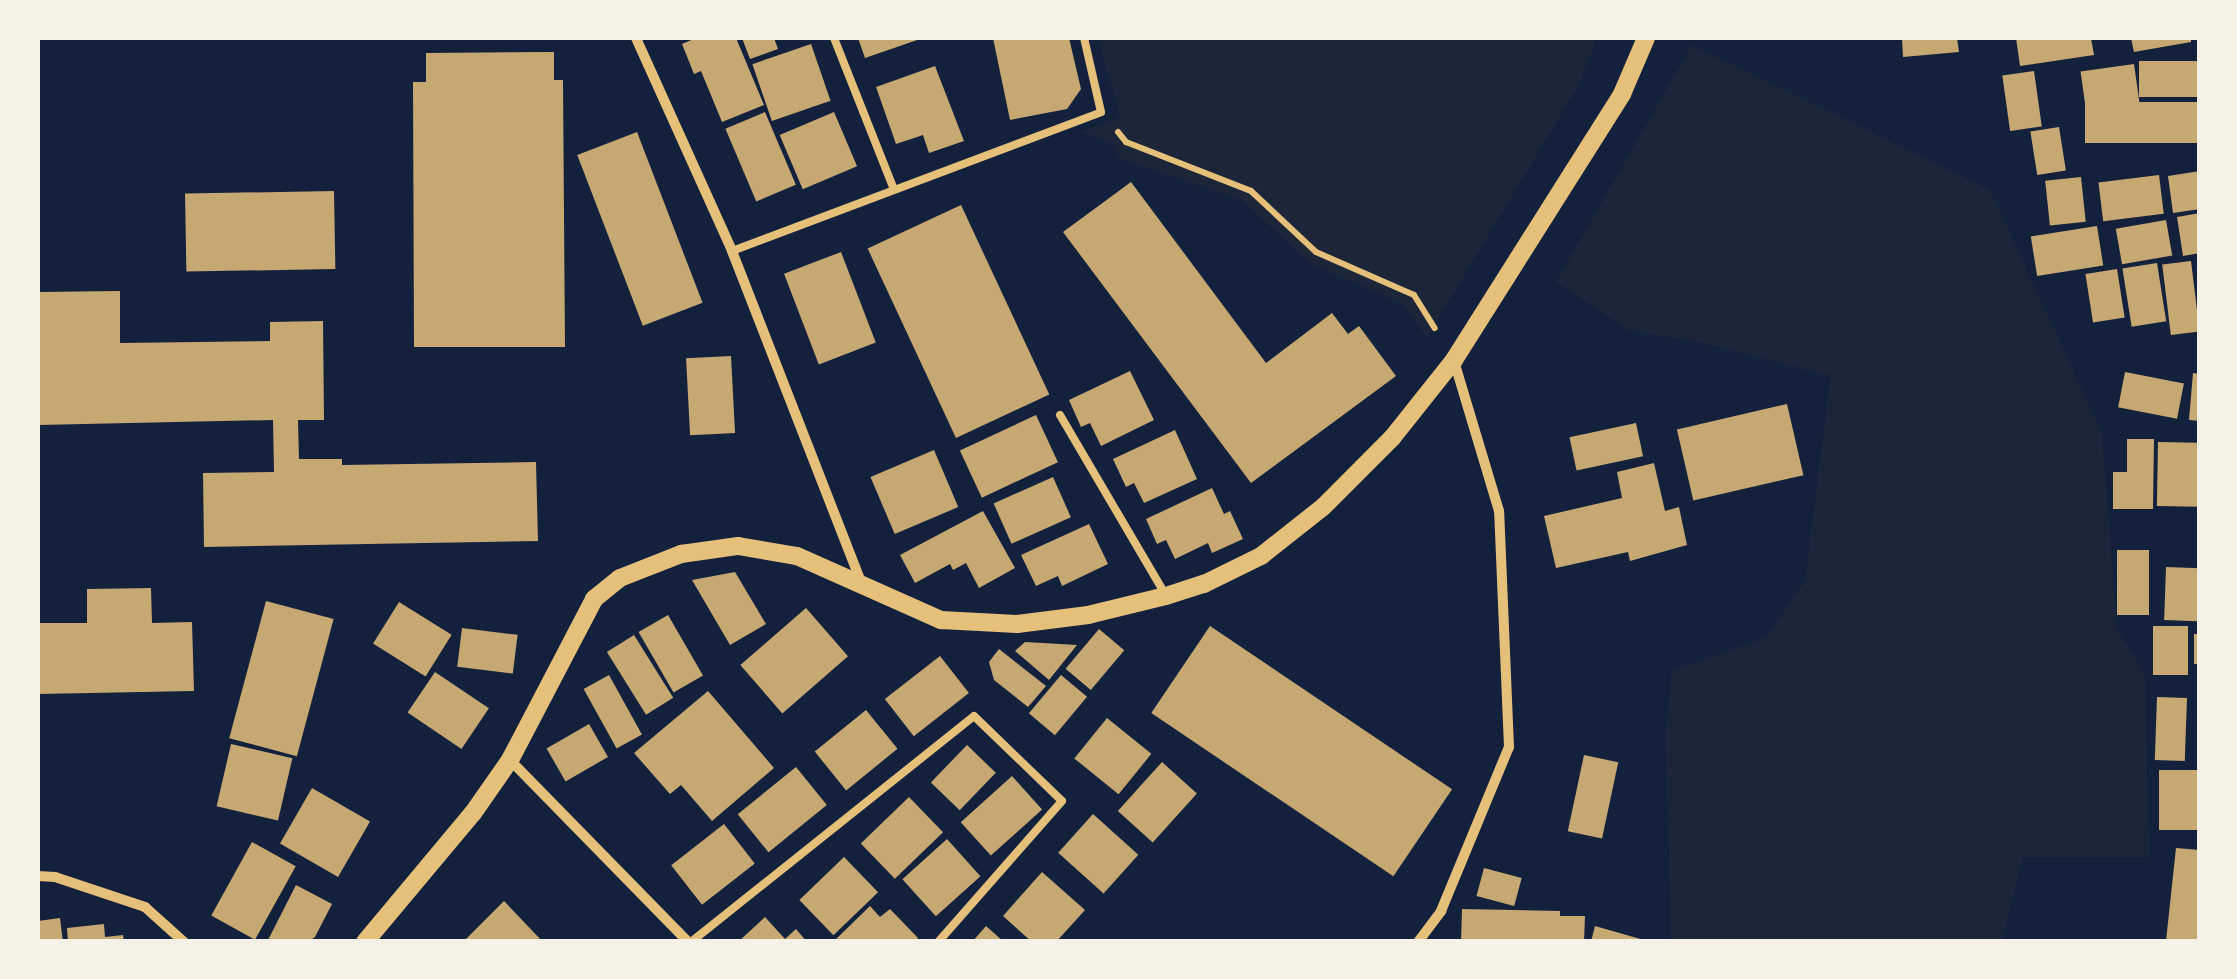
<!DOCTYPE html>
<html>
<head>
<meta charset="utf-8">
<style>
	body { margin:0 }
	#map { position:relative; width:2237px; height:979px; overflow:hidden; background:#14213d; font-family:Karla,sans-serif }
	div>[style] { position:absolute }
	.green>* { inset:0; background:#1d2539 }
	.building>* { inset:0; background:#c6a872; transform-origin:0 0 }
	.path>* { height:6px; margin:-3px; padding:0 3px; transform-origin:3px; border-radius:3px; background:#e5c07b }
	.service>* { height:8px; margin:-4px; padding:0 4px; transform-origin:4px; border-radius:4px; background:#e5c07b }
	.minor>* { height:10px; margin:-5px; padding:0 5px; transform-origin:5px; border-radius:5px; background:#e5c07b }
	.tertiary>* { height:18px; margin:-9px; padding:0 9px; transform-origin:9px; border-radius:9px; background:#e5c07b }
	span { translate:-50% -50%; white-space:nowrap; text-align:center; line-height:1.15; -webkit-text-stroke:10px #f6f1e7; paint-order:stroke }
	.frame { position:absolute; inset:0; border:40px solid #f6f1e7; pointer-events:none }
</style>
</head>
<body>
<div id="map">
	<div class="green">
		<i style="clip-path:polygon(1098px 38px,1597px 38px,1578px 86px,1427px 337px,1402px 303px,1311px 264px,1243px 201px,1120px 158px,1113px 144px,1082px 132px,1120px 117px)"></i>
		<i style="clip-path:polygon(1692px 45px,1990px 190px,2102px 433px,2117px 630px,2145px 674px,2149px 857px,2023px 857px,2002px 941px,1671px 941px,1666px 736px,1672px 671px,1767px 637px,1805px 581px,1831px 376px,1702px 343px,1628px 330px,1556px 282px)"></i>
	</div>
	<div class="building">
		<i style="clip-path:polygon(696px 38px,736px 38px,764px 105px,722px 122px,701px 71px,694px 74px,682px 44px)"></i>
		<i style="clip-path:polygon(742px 38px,774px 38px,778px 49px,750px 59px)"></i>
		<i style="clip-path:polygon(858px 38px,923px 38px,865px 58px)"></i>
		<i style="clip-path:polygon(993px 38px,1069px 38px,1081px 89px,1067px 109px,1010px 120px)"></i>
		<i style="clip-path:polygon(1902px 38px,1957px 38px,1959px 52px,1903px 57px)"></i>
		<i style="clip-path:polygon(2016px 38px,2091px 38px,2094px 55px,2020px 66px)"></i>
		<i style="clip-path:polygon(2131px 38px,2191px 38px,2191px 42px,2134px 52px)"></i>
		<i style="left:811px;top:44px;width:60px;height:62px;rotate:71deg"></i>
		<i style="clip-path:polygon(554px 52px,554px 80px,563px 80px,565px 347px,414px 347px,413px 82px,426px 82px,426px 53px)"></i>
		<i style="left:2200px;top:61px;width:36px;height:61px;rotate:90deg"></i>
		<i style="left:2134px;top:64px;width:41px;height:54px;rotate:82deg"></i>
		<i style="clip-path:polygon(935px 66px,964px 141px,929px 153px,923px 135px,896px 144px,876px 87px)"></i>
		<i style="left:2034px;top:71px;width:56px;height:32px;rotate:82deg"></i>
		<i style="left:2200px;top:102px;width:41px;height:115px;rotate:90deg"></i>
		<i style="left:765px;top:112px;width:79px;height:43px;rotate:67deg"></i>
		<i style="left:834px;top:112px;width:59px;height:59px;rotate:67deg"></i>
		<i style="left:2059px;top:127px;width:44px;height:29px;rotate:81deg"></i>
		<i style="left:637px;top:132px;width:183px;height:64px;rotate:69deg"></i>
		<i style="clip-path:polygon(2200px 171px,2200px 209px,2173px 213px,2168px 176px)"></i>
		<i style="left:2159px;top:175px;width:39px;height:61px;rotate:83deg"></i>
		<i style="left:2081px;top:177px;width:45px;height:36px;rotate:84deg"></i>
		<i style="clip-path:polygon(1131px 182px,1266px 363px,1332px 313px,1348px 334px,1359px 326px,1396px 376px,1251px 483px,1063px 232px)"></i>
		<i style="left:334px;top:191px;width:78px;height:149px;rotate:89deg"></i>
		<i style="left:961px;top:205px;width:209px;height:103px;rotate:65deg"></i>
		<i style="clip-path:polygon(2200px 213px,2200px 253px,2183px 256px,2177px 217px)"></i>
		<i style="left:2166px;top:220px;width:36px;height:51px;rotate:80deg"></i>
		<i style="left:2097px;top:226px;width:40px;height:67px;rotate:81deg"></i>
		<i style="left:841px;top:252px;width:97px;height:61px;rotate:69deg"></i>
		<i style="left:2191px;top:261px;width:71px;height:29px;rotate:83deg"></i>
		<i style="left:2157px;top:263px;width:59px;height:35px;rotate:81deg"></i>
		<i style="left:2117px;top:269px;width:49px;height:32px;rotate:81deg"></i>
		<i style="clip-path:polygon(120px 291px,120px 343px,270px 341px,270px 322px,323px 321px,324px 420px,298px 420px,299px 459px,342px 459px,342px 465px,536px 462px,538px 541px,204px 547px,203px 473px,274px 472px,273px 420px,38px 425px,38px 292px)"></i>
		<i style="left:731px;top:356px;width:77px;height:45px;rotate:87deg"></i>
		<i style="clip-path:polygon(1130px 371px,1154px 420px,1101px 446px,1090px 423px,1081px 427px,1069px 400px)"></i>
		<i style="left:2125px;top:372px;width:60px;height:36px;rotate:11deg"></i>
		<i style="clip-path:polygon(2193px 373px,2200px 374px,2200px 421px,2189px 420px)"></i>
		<i style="left:1787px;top:404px;width:73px;height:113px;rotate:77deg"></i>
		<i style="left:1036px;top:415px;width:52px;height:84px;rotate:65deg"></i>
		<i style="left:1636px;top:423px;width:34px;height:68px;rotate:78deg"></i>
		<i style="clip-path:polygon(1175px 430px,1197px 479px,1144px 503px,1134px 483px,1126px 487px,1113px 459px)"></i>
		<i style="clip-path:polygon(2127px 439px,2154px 439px,2153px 509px,2113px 509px,2113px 472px,2127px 472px)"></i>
		<i style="left:2158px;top:442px;width:42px;height:64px;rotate:1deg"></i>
		<i style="left:934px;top:450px;width:62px;height:69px;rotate:67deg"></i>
		<i style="clip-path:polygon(1654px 463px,1665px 511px,1679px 507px,1687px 545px,1630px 561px,1628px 552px,1556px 568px,1544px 516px,1622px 498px,1617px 472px)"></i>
		<i style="left:1053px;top:477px;width:44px;height:65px;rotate:66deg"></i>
		<i style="clip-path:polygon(1212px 488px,1224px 514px,1230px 511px,1243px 539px,1212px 553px,1208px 543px,1175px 559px,1166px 540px,1157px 544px,1146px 519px)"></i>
		<i style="clip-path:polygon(983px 511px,1015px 568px,979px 588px,966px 563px,953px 570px,950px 564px,915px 583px,900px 555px)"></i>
		<i style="clip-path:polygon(1089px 524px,1108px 564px,1062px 586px,1058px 576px,1036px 586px,1021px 555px)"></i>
		<i style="left:2117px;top:550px;width:32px;height:65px"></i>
		<i style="left:2166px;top:567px;width:34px;height:53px;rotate:2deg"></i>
		<i style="clip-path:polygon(735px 572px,766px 624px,730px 645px,692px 580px)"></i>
		<i style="clip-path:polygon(151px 588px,152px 623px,192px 622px,194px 691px,38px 694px,38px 623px,87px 623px,87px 589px)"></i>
		<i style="left:266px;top:601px;width:70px;height:142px;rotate:15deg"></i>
		<i style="left:399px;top:602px;width:62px;height:49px;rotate:32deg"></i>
		<i style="left:806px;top:608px;width:64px;height:87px;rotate:49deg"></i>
		<i style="left:668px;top:615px;width:70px;height:34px;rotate:60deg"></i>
		<i style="left:1210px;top:626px;width:292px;height:105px;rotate:34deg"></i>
		<i style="left:2153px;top:626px;width:35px;height:49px"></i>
		<i style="left:462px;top:628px;width:56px;height:39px;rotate:7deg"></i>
		<i style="left:1099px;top:629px;width:33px;height:52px;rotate:40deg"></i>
		<i style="left:2194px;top:634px;width:6px;height:30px"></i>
		<i style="left:634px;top:635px;width:74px;height:32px;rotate:58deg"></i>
		<i style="clip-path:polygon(1025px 642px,1077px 645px,1049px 680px,1015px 651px)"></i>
		<i style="clip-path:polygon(999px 649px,1046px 686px,1028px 707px,994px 680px,989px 662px)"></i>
		<i style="left:940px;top:656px;width:47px;height:70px;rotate:52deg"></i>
		<i style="left:435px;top:672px;width:65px;height:49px;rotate:34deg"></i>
		<i style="left:609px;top:675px;width:68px;height:29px;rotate:61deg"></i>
		<i style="left:1061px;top:675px;width:34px;height:50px;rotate:40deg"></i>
		<i style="clip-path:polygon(708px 691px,774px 768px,712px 821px,681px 785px,670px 794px,634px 753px)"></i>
		<i style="left:2157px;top:697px;width:30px;height:63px;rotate:2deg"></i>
		<i style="left:866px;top:710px;width:50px;height:66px;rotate:51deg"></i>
		<i style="left:1107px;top:718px;width:57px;height:52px;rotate:39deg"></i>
		<i style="left:589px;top:724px;width:38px;height:49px;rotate:60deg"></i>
		<i style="left:231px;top:744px;width:63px;height:64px;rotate:13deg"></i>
		<i style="left:967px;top:745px;width:40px;height:52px;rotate:44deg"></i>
		<i style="left:1584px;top:755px;width:35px;height:78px;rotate:12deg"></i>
		<i style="left:1162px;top:762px;width:47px;height:66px;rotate:42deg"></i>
		<i style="left:796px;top:767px;width:49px;height:75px;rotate:51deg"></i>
		<i style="left:2159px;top:770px;width:41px;height:60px"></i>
		<i style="left:1012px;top:776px;width:45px;height:69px;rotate:48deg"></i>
		<i style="left:312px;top:788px;width:67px;height:64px;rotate:30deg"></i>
		<i style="left:909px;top:797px;width:49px;height:67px;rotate:46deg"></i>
		<i style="left:1093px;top:814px;width:61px;height:52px;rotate:42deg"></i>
		<i style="left:724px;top:824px;width:50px;height:67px;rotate:52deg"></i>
		<i style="left:947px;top:839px;width:50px;height:60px;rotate:48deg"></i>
		<i style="left:252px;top:842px;width:50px;height:84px;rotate:29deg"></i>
		<i style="clip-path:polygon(2176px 848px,2200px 850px,2200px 942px,2166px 941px)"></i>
		<i style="left:844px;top:857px;width:49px;height:62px;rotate:46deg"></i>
		<i style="left:1484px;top:868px;width:39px;height:29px;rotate:15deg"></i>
		<i style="clip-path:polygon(1042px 872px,1085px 910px,1056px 942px,1032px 942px,1003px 916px)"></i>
		<i style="clip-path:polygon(296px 885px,332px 904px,315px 937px,308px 942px,267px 942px)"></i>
		<i style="clip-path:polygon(504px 901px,543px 942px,463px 942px)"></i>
		<i style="clip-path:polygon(870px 906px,880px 917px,890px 909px,918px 938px,914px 942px,833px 942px)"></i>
		<i style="clip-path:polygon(1462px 909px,1560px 911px,1560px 916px,1585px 916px,1584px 942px,1461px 942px)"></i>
		<i style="clip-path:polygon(765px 917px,785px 939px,796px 929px,807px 942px,738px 942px)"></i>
		<i style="clip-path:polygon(60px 918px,63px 942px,38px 942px,38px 921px)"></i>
		<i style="clip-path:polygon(104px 924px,105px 937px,123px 935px,124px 942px,68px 942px,67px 928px)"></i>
		<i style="clip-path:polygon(986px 926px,1004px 942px,972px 942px)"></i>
		<i style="clip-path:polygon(1595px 926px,1644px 940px,1644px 942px,1591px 942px)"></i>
	</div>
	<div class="path">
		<i style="left:1118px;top:132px;width:13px;rotate:51deg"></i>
		<i style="left:1126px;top:142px;width:134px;rotate:21.4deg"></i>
		<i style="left:1251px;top:191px;width:89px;rotate:43.2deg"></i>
		<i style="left:1316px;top:252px;width:107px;rotate:23.7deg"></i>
		<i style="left:1414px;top:295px;width:39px;rotate:58deg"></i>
	</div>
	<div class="service">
		<i style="left:834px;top:38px;width:160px;rotate:68.4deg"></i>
		<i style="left:732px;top:251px;width:394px;rotate:-20.6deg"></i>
		<i style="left:1101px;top:112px;width:76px;rotate:-102.9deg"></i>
		<i style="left:1060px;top:415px;width:210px;rotate:59.6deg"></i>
		<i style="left:691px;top:942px;width:362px;rotate:-38.6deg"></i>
		<i style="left:974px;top:716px;width:122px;rotate:44deg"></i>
		<i style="left:1062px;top:801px;width:188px;rotate:131.3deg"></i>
	</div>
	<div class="minor">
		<i style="left:636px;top:38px;width:234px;rotate:65.7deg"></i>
		<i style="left:732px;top:251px;width:355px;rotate:68.7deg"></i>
		<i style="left:510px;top:760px;width:255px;rotate:45.6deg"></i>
		<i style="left:38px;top:876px;width:17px;rotate:3deg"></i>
		<i style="left:55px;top:877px;width:95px;rotate:18.4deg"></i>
		<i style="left:145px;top:907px;width:52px;rotate:41.9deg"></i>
		<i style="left:1418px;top:942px;width:39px;rotate:-53deg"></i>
		<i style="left:1441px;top:911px;width:178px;rotate:-67.5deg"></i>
		<i style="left:1509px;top:747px;width:236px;rotate:-92.4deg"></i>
		<i style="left:1499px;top:511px;width:157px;rotate:-106.7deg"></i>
	</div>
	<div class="tertiary">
		<i style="left:365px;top:942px;width:168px;rotate:-50.1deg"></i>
		<i style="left:473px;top:813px;width:65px;rotate:-55.1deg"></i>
		<i style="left:510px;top:760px;width:182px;rotate:-62.4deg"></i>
		<i style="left:594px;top:599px;width:33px;rotate:-39deg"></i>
		<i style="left:620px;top:578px;width:66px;rotate:-21.5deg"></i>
		<i style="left:681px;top:554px;width:58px;rotate:-8deg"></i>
		<i style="left:738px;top:546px;width:60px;rotate:9.6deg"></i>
		<i style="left:797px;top:556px;width:158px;rotate:24deg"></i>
		<i style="left:941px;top:620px;width:76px;rotate:3deg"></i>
		<i style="left:1017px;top:624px;width:72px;rotate:-7.2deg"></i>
		<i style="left:1088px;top:615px;width:80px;rotate:-13.7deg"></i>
		<i style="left:1166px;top:596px;width:40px;rotate:-18deg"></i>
		<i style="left:1204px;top:584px;width:64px;rotate:-26.2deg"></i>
		<i style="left:1261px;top:556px;width:79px;rotate:-38.3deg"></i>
		<i style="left:1323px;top:507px;width:98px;rotate:-45deg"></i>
		<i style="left:1392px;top:438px;width:100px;rotate:-51.5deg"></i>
		<i style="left:1454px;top:360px;width:315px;rotate:-57.7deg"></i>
		<i style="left:1622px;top:94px;width:61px;rotate:-66.8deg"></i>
	</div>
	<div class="frame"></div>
</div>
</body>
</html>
